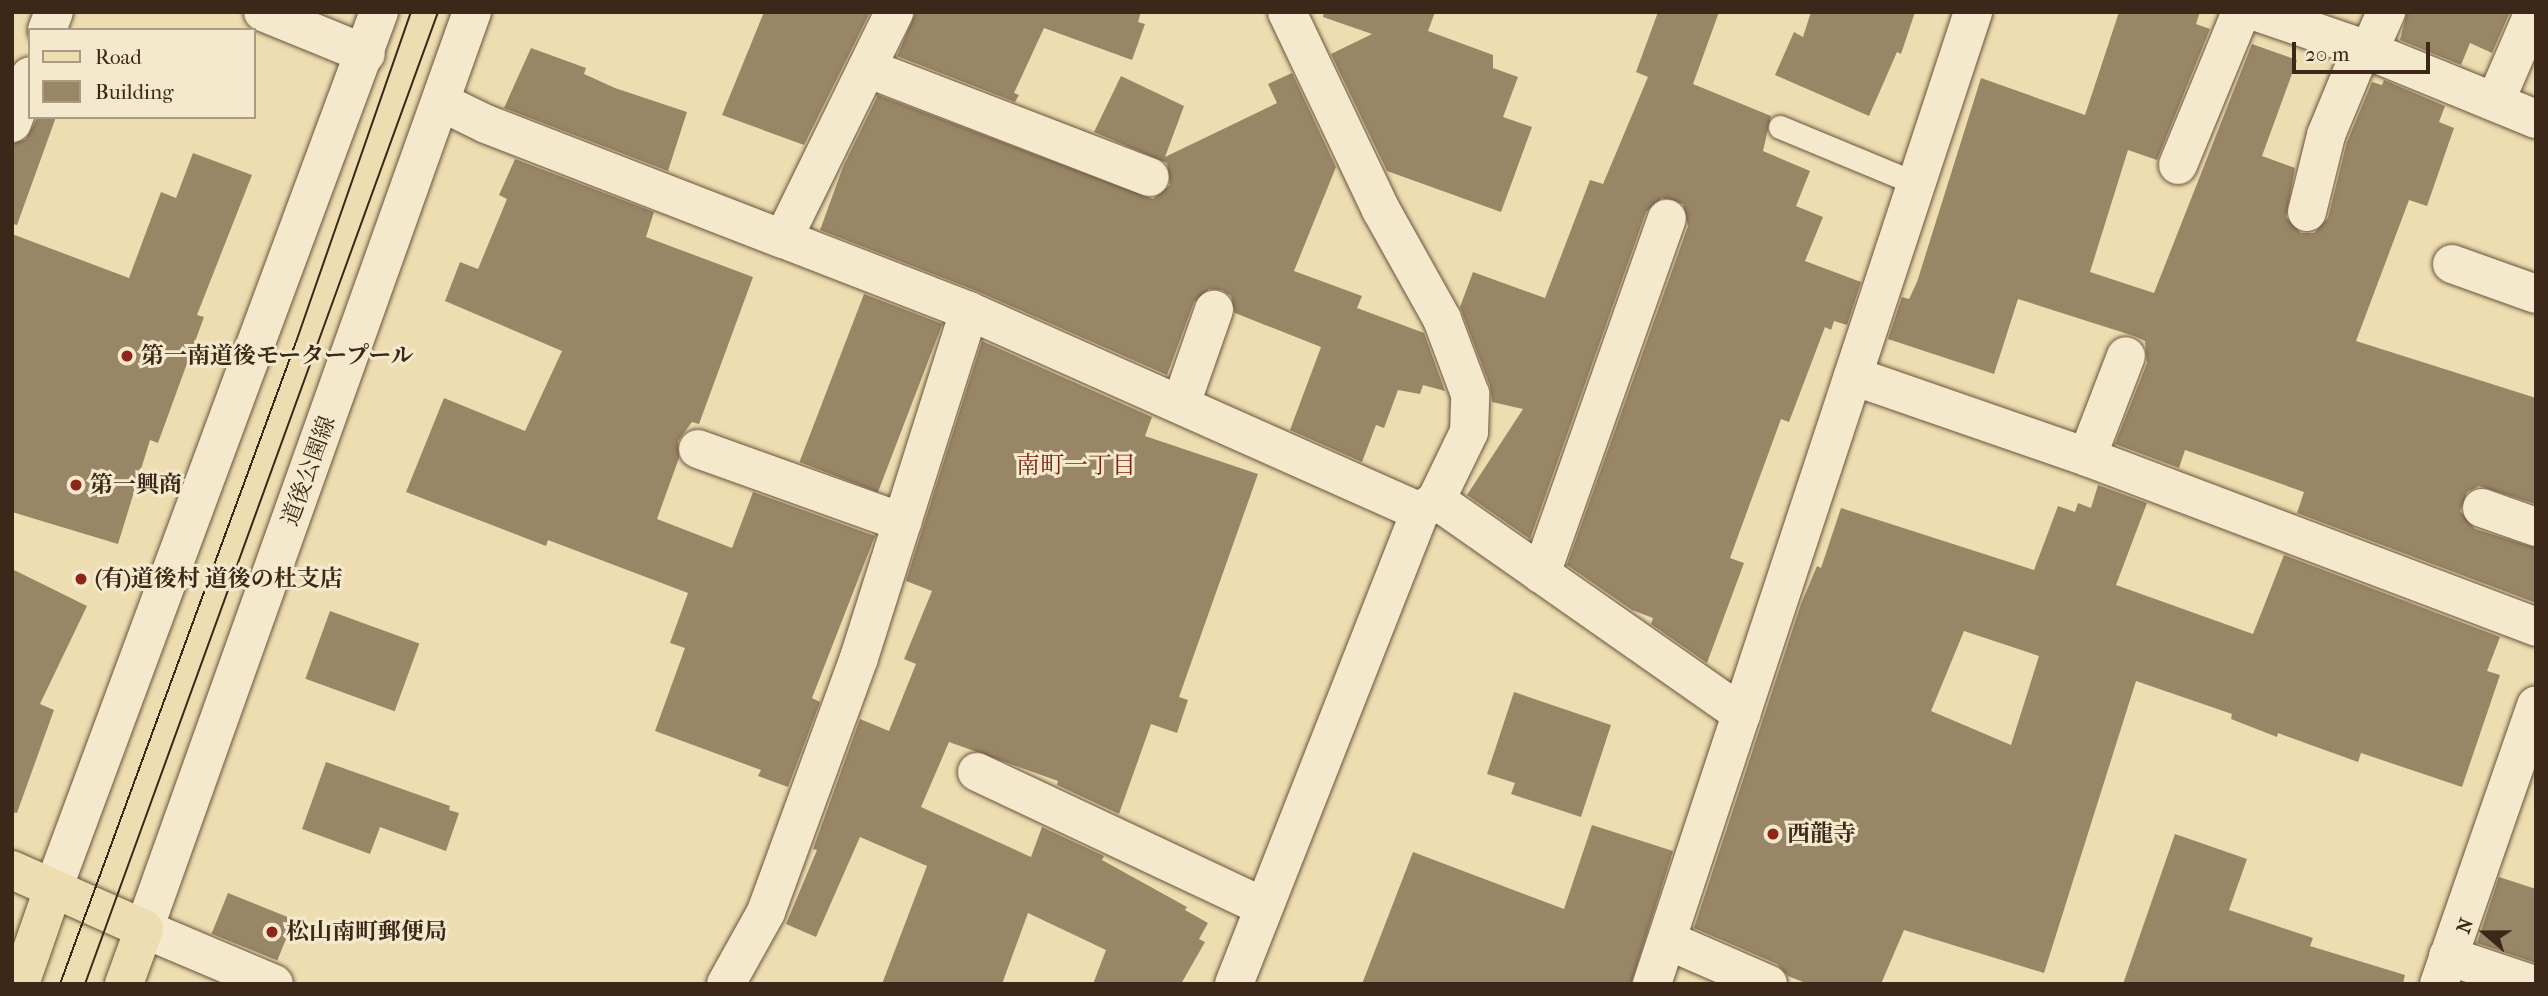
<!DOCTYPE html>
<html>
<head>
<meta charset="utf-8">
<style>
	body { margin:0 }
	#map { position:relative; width:2548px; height:996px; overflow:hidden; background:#eeddb0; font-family:"IM FELL French Canon","Noto Serif JP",serif }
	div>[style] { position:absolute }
	.building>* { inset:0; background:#998667; transform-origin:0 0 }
	.roads { filter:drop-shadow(0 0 2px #69543e) drop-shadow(0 0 2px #69543e) }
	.lane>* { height:23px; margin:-11.5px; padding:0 11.5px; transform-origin:11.5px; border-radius:11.5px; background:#f4e9cc }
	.street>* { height:38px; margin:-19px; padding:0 19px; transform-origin:19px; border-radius:19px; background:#f4e9cc }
	.secondary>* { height:38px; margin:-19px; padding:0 19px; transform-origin:19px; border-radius:19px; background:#f4e9cc }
	.primary>* { height:38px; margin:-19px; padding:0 19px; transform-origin:19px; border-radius:19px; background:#eeddb0 }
	.tram>* { height:2px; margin:-1px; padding:0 1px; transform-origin:1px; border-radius:1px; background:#3d2718 }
	.dots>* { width:19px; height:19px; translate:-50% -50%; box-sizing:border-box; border:4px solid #f4e9cc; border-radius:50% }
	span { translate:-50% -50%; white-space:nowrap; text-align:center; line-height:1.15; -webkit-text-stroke:6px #f4e9cc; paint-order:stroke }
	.poi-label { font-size:23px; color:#3d2718; font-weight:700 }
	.left { translate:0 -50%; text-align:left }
	.street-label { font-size:23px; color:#3d2718 }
	.neighbourhood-label { font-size:24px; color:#7a1f14 }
	.frame { position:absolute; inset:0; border:14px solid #3d2718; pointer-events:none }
	.legend { position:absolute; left:28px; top:28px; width:228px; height:91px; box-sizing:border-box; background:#f4e9cc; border:2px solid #ab9b84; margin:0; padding:9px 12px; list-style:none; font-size:21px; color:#3d2718 }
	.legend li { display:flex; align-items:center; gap:14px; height:35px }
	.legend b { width:35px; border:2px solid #ab9b84 }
	.north { position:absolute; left:2450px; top:898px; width:70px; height:70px; -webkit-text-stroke:5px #f4e9cc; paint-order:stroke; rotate:290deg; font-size:19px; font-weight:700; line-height:28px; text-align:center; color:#3d2718 }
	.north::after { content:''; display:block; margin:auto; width:24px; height:32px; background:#3d2718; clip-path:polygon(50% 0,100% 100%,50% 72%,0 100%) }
	.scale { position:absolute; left:2292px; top:42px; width:138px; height:32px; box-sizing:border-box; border:4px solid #3d2718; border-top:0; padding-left:9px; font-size:21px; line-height:24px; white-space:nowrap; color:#3d2718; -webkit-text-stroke:5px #f4e9cc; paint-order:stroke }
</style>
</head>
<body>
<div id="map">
	<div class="building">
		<i style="clip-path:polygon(764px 12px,870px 12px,804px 145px,722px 115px)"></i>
		<i style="clip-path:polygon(916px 12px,1141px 12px,1138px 22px,1145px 24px,1132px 60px,1044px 28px,1014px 93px,1019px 95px,1015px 102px,897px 56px)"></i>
		<i style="clip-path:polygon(1324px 12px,1435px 12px,1428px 31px,1493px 55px,1493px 68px,1518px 77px,1503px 117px,1532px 127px,1501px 212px,1387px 171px,1331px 54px,1372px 34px,1323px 17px)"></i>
		<i style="clip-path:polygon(1658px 12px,1719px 12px,1693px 84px,1771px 116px,1763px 151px,1810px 171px,1796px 206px,1823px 217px,1805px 261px,1861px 282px,1847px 325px,1834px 321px,1831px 330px,1825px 327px,1789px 422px,1781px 419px,1730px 558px,1744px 563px,1707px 663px,1651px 624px,1653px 618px,1632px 610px,1567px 565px,1688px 226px,1683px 204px,1662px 198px,1646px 212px,1530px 539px,1467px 495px,1523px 409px,1492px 402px,1490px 386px,1460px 307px,1473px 272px,1545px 298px,1590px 180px,1603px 184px,1648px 77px,1636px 72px)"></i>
		<i style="clip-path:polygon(1811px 12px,1915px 12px,1901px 54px,1897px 52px,1869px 116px,1775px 75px,1794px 32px,1803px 37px)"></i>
		<i style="clip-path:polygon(2119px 12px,2200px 12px,2196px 24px,2210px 29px,2157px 160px,2128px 150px,2090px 272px,2154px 293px,2252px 44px,2297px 60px,2262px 156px,2295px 168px,2286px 217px,2301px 233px,2314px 233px,2328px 218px,2347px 142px,2372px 82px,2382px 85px,2384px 80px,2445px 106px,2439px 122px,2454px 128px,2427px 206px,2409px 200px,2356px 341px,2536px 398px,2536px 504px,2479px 486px,2467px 492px,2460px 511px,2475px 529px,2536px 548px,2536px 603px,2297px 513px,2304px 492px,2185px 450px,2179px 468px,2115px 444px,2147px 363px,2145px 341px,2134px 336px,2018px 299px,1994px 374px,1888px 339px,1902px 297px,1909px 299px,1917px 282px,1981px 78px,2085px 115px)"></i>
		<i style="clip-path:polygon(2407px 12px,2510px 12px,2492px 53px,2470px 43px,2461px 65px,2400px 40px)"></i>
		<i style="clip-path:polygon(531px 48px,586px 68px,584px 74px,615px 88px,687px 112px,668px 171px,504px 108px)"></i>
		<i style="clip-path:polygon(1292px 73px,1336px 167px,1294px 271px,1362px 296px,1357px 308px,1424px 333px,1445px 391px,1423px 385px,1420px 394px,1398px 390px,1384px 428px,1376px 425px,1362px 462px,1290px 430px,1321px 347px,1235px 313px,1231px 296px,1222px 290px,1209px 289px,1194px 302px,1167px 375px,977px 291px,820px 230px,843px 167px,878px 95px,1153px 199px,1170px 185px,1167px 163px,1094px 132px,1121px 76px,1184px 106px,1165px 157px,1277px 103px,1268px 84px)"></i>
		<i style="clip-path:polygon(38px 117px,56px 117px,17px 225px,12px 224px,12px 144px,26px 139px)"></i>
		<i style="clip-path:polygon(193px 153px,252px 175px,197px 315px,204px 317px,158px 443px,150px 440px,118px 544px,12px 512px,12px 234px,129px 278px,161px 192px,176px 198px)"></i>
		<i style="clip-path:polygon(515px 159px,654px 212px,646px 237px,753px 277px,699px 424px,692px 422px,678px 441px,679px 458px,657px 519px,732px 548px,753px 492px,875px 536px,812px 698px,820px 702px,788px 787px,758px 776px,761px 770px,655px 731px,685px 648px,670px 643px,688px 593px,548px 540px,546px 546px,406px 492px,444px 398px,525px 431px,562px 351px,445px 301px,460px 262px,478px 269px,507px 199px,499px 195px)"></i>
		<i style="left:864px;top:294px;width:84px;height:180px;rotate:21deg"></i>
		<i style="clip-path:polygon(982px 341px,1152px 417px,1145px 436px,1258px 474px,1179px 697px,1188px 700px,1177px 733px,1151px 724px,1119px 814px,1057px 785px,1058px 781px,949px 742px,921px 807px,1031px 857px,1042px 827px,1104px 856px,1102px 860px,1187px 907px,1185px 910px,1208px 923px,1199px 939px,1205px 942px,1181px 984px,1093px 984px,1106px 950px,1028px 913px,1002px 984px,882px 984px,927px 866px,860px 837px,816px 937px,786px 924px,817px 850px,813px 849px,860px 719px,889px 731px,916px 664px,904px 659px,932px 591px,906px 581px)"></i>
		<i style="clip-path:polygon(evenodd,2098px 485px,2147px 503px,2116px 585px,2253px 634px,2284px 555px,2500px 637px,2487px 671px,2500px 675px,2462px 787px,2361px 753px,2358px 762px,2278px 733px,2277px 737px,2231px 719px,2232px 714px,2136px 681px,2044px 973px,1904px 930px,1881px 984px,1808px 984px,1788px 976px,1777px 964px,1694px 928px,1801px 604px,1817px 566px,1821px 568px,1841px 508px,2034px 570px,2058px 506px,2075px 512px,2078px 503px,2091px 508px,2098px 485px,1964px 631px,2039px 656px,2011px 745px,1931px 711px,1964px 631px)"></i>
		<i style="clip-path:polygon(12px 569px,87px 606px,40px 704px,54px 710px,17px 813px,12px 812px)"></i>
		<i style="left:330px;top:611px;width:95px;height:72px;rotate:20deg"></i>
		<i style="clip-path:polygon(1514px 692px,1611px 725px,1581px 817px,1511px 794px,1515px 783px,1487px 774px)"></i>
		<i style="clip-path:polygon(326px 762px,450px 806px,449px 810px,459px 813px,446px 851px,380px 827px,370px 854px,302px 829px)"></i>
		<i style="clip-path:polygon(1592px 825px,1673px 851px,1631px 984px,1362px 984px,1413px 852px,1564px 909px)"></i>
		<i style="clip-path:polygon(2175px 834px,2247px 859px,2229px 910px,2313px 938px,2310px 946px,2405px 975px,2403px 984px,2123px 984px)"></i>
		<i style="clip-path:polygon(2499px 877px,2536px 889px,2536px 963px,2477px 943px)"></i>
		<i style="left:228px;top:893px;width:71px;height:44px;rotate:22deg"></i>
	</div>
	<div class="roads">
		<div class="lane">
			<i style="left:1780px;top:127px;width:144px;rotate:22.5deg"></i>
		</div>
		<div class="street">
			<i style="left:263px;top:12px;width:111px;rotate:22.2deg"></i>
			<i style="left:2257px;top:12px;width:111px;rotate:18.9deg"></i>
			<i style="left:2362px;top:48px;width:188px;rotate:22.2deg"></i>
			<i style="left:47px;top:30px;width:19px;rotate:-69deg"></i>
			<i style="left:2369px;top:51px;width:43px;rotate:-66.4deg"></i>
			<i style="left:867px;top:68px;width:303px;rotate:21.1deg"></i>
			<i style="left:441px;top:102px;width:50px;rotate:26.1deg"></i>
			<i style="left:486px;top:124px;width:318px;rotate:21.2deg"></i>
			<i style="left:2495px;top:102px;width:98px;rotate:-66.6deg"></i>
			<i style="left:12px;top:123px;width:50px;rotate:-69deg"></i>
			<i style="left:2178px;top:165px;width:165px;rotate:-67.6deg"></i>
			<i style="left:2307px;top:212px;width:79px;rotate:-76.1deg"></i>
			<i style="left:2326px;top:135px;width:94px;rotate:-67.5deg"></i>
			<i style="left:2452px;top:264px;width:89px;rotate:19.7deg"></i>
			<i style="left:969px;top:311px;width:494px;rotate:24deg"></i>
			<i style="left:1853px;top:376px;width:248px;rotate:19.1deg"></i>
			<i style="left:2087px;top:457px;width:480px;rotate:20.7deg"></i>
			<i style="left:1181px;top:404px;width:100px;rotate:-70.7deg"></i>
			<i style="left:698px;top:449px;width:217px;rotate:19.7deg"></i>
			<i style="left:2087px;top:457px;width:108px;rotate:-68.9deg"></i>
			<i style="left:1436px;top:500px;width:373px;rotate:35deg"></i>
			<i style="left:2482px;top:508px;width:57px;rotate:19.4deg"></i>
			<i style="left:1541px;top:574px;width:377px;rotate:-70.5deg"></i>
			<i style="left:977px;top:772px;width:317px;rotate:25.2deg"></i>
			<i style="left:144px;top:929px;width:141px;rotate:22.9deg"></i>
			<i style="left:1669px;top:941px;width:108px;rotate:23.5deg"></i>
			<i style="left:2448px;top:956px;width:88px;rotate:18.6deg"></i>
			<i style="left:726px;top:984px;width:82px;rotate:-60.9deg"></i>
			<i style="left:766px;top:912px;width:270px;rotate:-69.9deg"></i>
			<i style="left:859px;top:658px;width:364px;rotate:-72.4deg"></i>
			<i style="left:969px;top:311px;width:199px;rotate:-158.8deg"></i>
			<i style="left:783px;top:239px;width:253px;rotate:-63.9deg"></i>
			<i style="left:1234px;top:984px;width:507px;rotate:-68.49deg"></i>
			<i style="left:1420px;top:512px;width:20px;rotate:-37deg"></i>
			<i style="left:1436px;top:500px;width:76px;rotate:-64.1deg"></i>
			<i style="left:1469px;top:432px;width:38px;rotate:-88deg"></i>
			<i style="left:1470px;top:394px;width:80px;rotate:-110.5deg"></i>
			<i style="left:1442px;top:319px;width:125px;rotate:-119.2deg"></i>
			<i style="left:1381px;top:210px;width:219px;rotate:-115.4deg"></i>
			<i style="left:1652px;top:984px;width:1024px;rotate:-71.72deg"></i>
			<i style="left:2439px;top:984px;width:295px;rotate:-70.8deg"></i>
		</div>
		<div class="secondary">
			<i style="left:53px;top:889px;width:936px;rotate:-69.61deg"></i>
			<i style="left:144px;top:929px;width:974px;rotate:-70.32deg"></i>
		</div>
		<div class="primary">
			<i style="left:12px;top:870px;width:145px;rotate:24.1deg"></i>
			<i style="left:144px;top:929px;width:59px;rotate:110deg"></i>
			<i style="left:20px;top:984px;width:101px;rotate:-70.8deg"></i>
		</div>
	</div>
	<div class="tram">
		<i style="left:60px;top:984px;width:684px;rotate:-69.82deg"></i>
		<i style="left:296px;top:342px;width:349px;rotate:-70.8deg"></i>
		<i style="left:85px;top:984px;width:1034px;rotate:-70.04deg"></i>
	</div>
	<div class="dots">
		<i style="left:127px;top:356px;background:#8f2418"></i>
		<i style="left:76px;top:485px;background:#8f2418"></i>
		<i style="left:81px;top:579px;background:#8f2418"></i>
		<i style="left:1773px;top:834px;background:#8f2418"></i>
		<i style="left:272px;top:932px;background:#8f2418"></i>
	</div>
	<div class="poi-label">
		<span class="left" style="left:141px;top:356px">第一南道後モータープール</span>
		<span class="left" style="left:90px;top:485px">第一興商</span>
		<span class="left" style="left:95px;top:579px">(有)道後村 道後の杜支店</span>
		<span class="left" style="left:1787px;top:834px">西龍寺</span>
		<span class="left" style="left:286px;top:932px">松山南町郵便局</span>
	</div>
	<div class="street-label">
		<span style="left:309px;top:471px;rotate:-70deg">道後公園線</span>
	</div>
	<div class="neighbourhood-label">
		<span style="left:1076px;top:466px">南町一丁目</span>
	</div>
	<div class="frame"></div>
	<ul class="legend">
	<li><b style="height:9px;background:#eeddb0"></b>Road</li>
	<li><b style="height:19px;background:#998667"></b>Building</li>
	</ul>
	<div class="north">N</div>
	<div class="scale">20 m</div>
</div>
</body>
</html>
